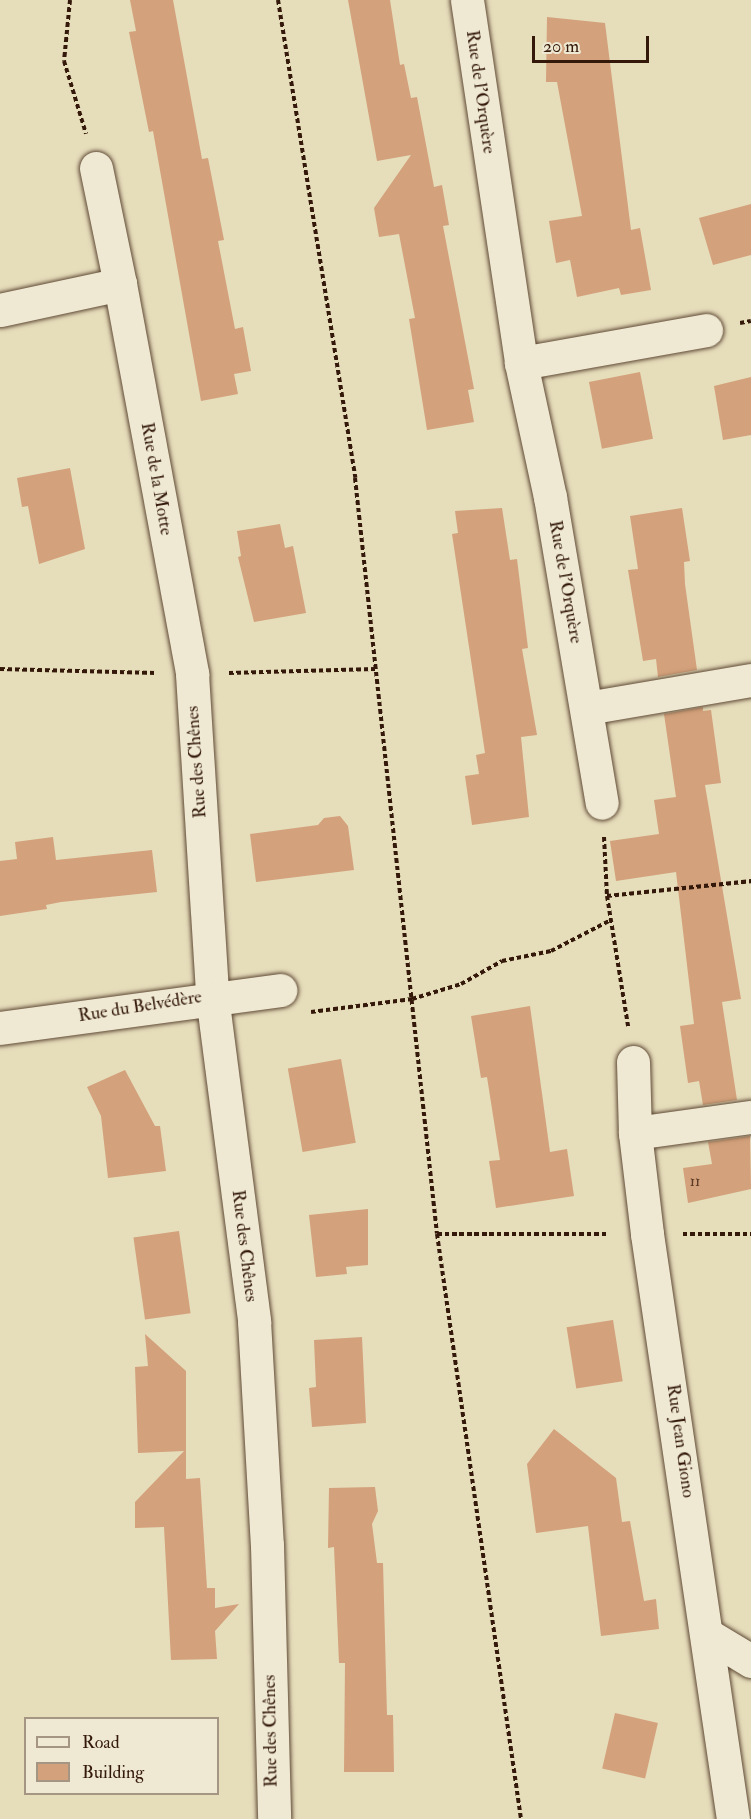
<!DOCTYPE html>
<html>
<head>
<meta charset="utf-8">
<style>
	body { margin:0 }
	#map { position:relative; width:751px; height:1819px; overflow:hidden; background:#e6ddbb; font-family:"IM FELL Double Pica",serif }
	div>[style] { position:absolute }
	.building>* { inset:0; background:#d3a17b; transform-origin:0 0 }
	.path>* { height:4px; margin-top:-2px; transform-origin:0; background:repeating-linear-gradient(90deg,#34190a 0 4.5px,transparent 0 7.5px) }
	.roads { filter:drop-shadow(0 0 2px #604a36) drop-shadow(0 0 2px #604a36) }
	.street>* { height:33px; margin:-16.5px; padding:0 16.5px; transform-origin:16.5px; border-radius:16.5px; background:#efe9d3 }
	span { translate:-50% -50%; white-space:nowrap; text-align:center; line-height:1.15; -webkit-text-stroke:5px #efe9d3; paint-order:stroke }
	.number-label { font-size:15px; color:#5c3b26 }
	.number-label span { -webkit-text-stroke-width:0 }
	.street-label { font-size:18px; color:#34190a }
	.legend { position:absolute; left:24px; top:1717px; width:195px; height:78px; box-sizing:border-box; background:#efe9d3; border:2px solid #a49683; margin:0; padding:8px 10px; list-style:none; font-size:18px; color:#34190a }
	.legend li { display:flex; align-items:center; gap:12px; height:30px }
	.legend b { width:30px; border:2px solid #a49683 }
	.scale { position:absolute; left:532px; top:36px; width:117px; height:27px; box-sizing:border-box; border:3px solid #34190a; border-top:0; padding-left:8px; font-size:18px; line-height:21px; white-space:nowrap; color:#34190a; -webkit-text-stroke:4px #efe9d3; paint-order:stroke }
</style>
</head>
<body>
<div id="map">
	<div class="building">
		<i style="clip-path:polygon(130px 0,173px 0,202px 159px,208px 158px,224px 240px,218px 241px,235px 329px,243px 327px,251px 371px,234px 374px,238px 394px,201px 401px,153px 131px,149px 132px,129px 32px,136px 31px)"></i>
		<i style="clip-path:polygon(348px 0,390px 0,400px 65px,404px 64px,411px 98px,417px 97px,434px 187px,442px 185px,449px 225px,443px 226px,474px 389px,468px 390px,474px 422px,427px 430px,409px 319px,415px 318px,399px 234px,379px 237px,374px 208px,411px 155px,377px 161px)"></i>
		<i style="clip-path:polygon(547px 17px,605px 23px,631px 230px,640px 228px,651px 290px,621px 295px,619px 288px,577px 297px,570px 260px,556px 263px,549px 221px,582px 216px,557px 82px,546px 82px)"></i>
		<i style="clip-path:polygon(751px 204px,751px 255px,713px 265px,699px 218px)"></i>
		<i style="left:640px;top:372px;width:68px;height:52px;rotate:79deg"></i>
		<i style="clip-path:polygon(751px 377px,751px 435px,723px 440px,714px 386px)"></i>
		<i style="clip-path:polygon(70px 468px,85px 549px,39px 564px,28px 506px,22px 507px,17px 478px)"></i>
		<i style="clip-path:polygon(502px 508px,510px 560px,517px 559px,528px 648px,522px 649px,537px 735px,521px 737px,529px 817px,472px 825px,465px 776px,479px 774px,476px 755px,485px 753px,452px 534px,458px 533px,455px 511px)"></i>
		<i style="clip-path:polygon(682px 508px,690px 561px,684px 562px,685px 584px,697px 670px,658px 677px,656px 659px,643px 661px,628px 570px,638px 569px,630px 516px)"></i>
		<i style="clip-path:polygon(280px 524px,285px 548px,293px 546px,306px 613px,254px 622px,238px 557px,241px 556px,237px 531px)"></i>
		<i style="clip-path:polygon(703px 707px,703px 711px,711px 710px,721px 783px,705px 785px,741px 999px,722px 1002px,737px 1100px,703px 1105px,699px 1081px,688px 1083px,680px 1026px,694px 1024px,676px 872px,616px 881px,610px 841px,659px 834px,654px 800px,676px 797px,664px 714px)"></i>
		<i style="clip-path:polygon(340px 816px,348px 826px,354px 870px,256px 882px,250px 834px,318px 825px,324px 818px)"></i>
		<i style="clip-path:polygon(53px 837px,56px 860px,152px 850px,157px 892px,61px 902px,46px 905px,47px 909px,0 916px,0 861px,17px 859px,15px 842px)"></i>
		<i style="clip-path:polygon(530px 1006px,550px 1152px,567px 1149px,574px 1196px,496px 1208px,489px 1161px,500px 1160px,487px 1077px,481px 1078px,471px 1016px)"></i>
		<i style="left:341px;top:1059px;width:85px;height:54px;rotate:80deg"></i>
		<i style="clip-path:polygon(125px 1070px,155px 1126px,160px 1126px,166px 1171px,108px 1178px,101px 1116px,87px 1087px)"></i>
		<i style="clip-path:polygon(750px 1136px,751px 1189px,688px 1203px,683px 1168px,712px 1164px,708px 1142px)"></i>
		<i style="clip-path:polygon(368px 1209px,368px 1265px,346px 1267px,347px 1274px,316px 1277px,309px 1215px)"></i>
		<i style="left:179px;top:1231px;width:83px;height:46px;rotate:82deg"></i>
		<i style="left:613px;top:1320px;width:62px;height:47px;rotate:81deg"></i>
		<i style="clip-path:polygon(145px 1334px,186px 1371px,186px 1479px,200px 1478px,207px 1588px,215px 1588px,215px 1608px,239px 1604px,215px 1631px,217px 1659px,171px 1660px,164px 1527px,135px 1528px,135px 1502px,184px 1451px,138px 1453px,135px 1367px,148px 1366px)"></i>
		<i style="clip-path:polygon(362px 1337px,366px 1423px,312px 1427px,309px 1388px,316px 1387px,314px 1340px)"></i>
		<i style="clip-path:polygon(554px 1429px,616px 1478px,622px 1522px,630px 1521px,644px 1601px,656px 1599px,659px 1629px,601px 1636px,588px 1526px,536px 1533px,527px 1464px)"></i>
		<i style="clip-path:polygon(375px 1487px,378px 1511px,372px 1524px,377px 1563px,383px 1563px,387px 1715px,393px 1715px,394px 1772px,344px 1772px,345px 1663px,339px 1663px,334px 1547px,328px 1548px,329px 1488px)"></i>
		<i style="left:615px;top:1713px;width:44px;height:57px;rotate:13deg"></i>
	</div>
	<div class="path">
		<i style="left:70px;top:0;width:61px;rotate:95.6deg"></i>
		<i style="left:64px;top:61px;width:76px;rotate:73.2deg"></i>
		<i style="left:278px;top:0;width:484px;rotate:80.8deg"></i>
		<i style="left:355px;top:478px;width:760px;rotate:83.81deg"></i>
		<i style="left:437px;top:1234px;width:172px"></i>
		<i style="left:740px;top:323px;width:11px;rotate:-10deg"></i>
		<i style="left:0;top:669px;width:156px;rotate:1.5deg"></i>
		<i style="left:229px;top:673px;width:146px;rotate:-1.6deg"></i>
		<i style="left:604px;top:837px;width:59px;rotate:87.1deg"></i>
		<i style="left:607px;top:896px;width:132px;rotate:80.8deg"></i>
		<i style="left:607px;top:896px;width:145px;rotate:-5.9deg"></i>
		<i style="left:311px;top:1012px;width:102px;rotate:-7.3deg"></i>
		<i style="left:412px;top:999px;width:51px;rotate:-17deg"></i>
		<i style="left:461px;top:984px;width:47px;rotate:-29.3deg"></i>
		<i style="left:502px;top:961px;width:50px;rotate:-11.5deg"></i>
		<i style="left:551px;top:951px;width:68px;rotate:-27.3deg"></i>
		<i style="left:437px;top:1234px;width:591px;rotate:81.83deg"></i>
		<i style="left:683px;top:1234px;width:68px"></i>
	</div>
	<div class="roads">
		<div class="street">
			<i style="left:467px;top:0;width:367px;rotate:81.5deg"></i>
			<i style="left:521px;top:363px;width:137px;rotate:77.8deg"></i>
			<i style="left:550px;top:497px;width:310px;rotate:80.4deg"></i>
			<i style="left:96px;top:168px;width:118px;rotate:78.3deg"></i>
			<i style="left:0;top:310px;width:123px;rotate:-12.2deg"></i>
			<i style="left:120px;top:284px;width:397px;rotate:79.5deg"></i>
			<i style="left:192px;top:674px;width:323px;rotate:86.4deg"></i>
			<i style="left:212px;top:996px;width:328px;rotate:82.6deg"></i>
			<i style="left:254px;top:1321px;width:224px;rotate:86.7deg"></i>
			<i style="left:267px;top:1545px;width:274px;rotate:88.5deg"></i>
			<i style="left:521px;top:363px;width:188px;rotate:-10.1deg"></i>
			<i style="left:587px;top:708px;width:166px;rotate:-9.7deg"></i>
			<i style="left:0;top:1028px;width:283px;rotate:-7.7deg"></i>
			<i style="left:633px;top:1062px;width:71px;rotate:88.4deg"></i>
			<i style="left:635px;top:1133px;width:102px;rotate:83.2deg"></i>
			<i style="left:647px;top:1234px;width:591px;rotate:81.64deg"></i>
			<i style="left:635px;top:1133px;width:117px;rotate:-7.9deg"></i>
			<i style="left:708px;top:1635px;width:50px;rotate:31.2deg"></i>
		</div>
	</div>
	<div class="number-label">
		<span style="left:695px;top:1182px">11</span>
	</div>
	<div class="street-label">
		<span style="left:480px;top:92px;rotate:82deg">Rue de l'Orquère</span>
		<span style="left:156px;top:479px;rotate:80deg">Rue de la Motte</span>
		<span style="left:565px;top:582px;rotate:80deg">Rue de l'Orquère</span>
		<span style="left:197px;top:762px;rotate:-94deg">Rue des Chênes</span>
		<span style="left:140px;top:1007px;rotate:-9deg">Rue du Belvédère</span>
		<span style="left:244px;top:1246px;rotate:83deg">Rue des Chênes</span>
		<span style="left:680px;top:1441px;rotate:82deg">Rue Jean Giono</span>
		<span style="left:271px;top:1731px;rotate:-91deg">Rue des Chênes</span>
	</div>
	<ul class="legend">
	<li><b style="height:8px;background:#efe9d3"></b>Road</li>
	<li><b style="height:16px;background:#d3a17b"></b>Building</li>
	</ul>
	<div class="scale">20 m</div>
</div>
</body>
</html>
